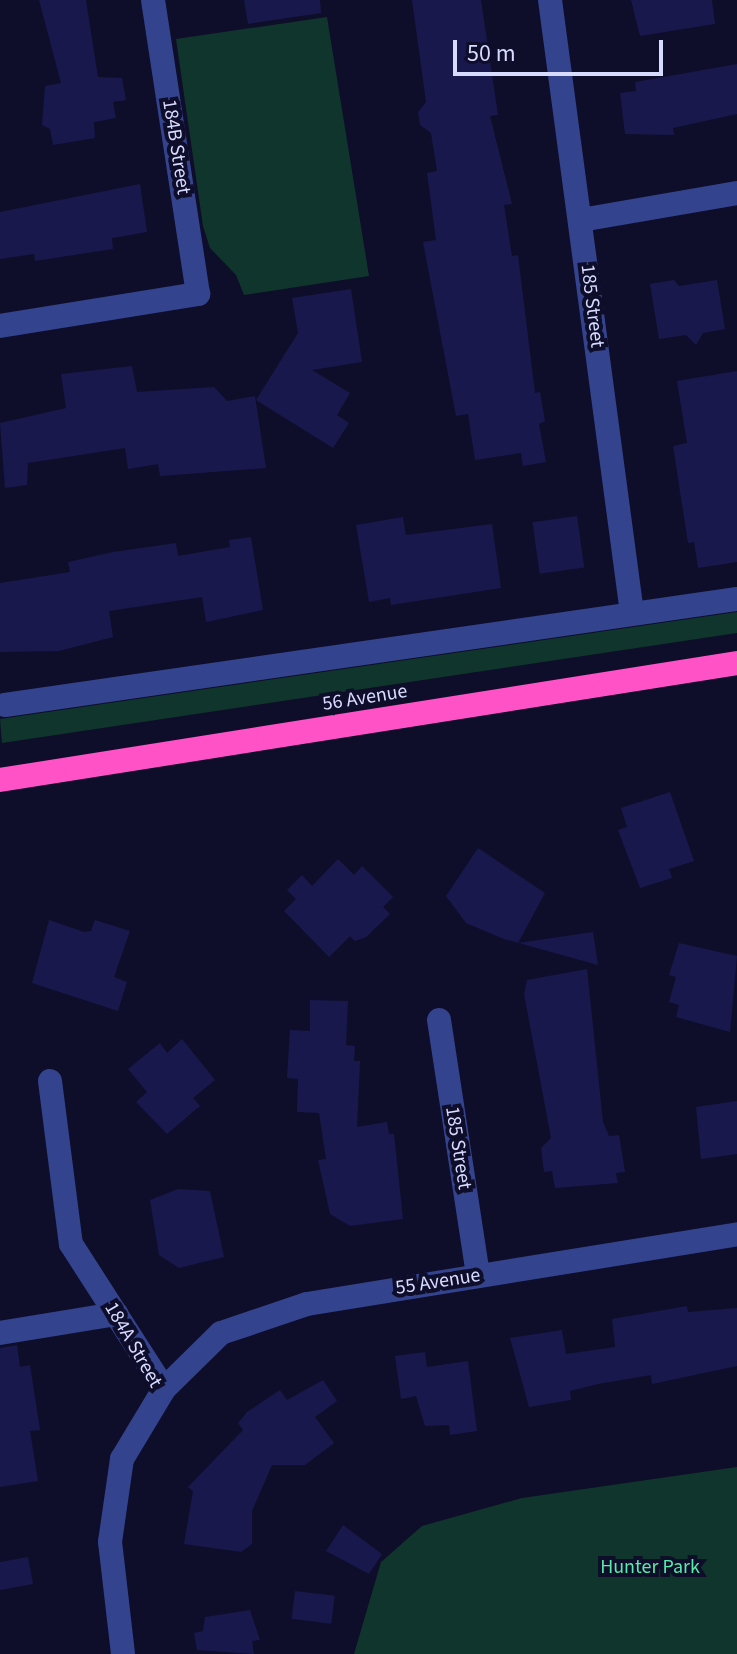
<!DOCTYPE html>
<html>
<head>
<meta charset="utf-8">
<style>
	body { margin:0 }
	#map { position:relative; width:737px; height:1654px; overflow:hidden; background:#0e0e2a; font-family:"Source Sans 3",sans-serif }
	div>[style] { position:absolute }
	.green>* { inset:0; background:#10352c }
	.building>* { inset:0; background:#18184d; transform-origin:0 0 }
	.minor>* { height:24px; margin:-12px; padding:0 12px; transform-origin:12px; border-radius:12px; background:#34438e }
	.highway>* { height:24px; margin:-12px; padding:0 12px; transform-origin:12px; border-radius:12px; background:#ff52c7 }
	span { translate:-50% -50%; white-space:nowrap; text-align:center; line-height:1.15; -webkit-text-stroke:8px #0e0e2a; paint-order:stroke }
	.street-label { font-size:20px; color:#d7dbff }
	.park-label { font-size:20px; color:#57eca9 }
	.scale { position:absolute; left:453px; top:40px; width:210px; height:36px; box-sizing:border-box; border:4px solid #d7dbff; border-top:0; padding-left:10px; font-size:24px; line-height:28px; white-space:nowrap; color:#d7dbff; -webkit-text-stroke:6px #0e0e2a; paint-order:stroke }
</style>
</head>
<body>
<div id="map">
	<div class="green">
		<i style="clip-path:polygon(327px 17px,369px 276px,244px 295px,236px 275px,210px 248px,203px 226px,176px 39px)"></i>
		<i style="clip-path:polygon(737px 612px,737px 633px,2px 743px,0 719px)"></i>
		<i style="clip-path:polygon(737px 1467px,737px 1654px,354px 1654px,381px 1562px,422px 1526px,522px 1498px)"></i>
	</div>
	<div class="building">
		<i style="clip-path:polygon(39px 0,86px 0,98px 77px,122px 78px,126px 100px,113px 102px,116px 118px,94px 122px,95px 138px,53px 145px,50px 129px,42px 125px,45px 86px,61px 83px)"></i>
		<i style="clip-path:polygon(244px 0,320px 0,321px 13px,248px 24px)"></i>
		<i style="clip-path:polygon(412px 0,481px 0,498px 115px,490px 116px,512px 204px,504px 205px,512px 256px,518px 255px,535px 393px,540px 392px,545px 421px,539px 424px,546px 462px,523px 466px,521px 453px,475px 460px,468px 414px,456px 416px,423px 242px,436px 240px,427px 173px,437px 171px,431px 133px,420px 125px,418px 112px,426px 102px)"></i>
		<i style="clip-path:polygon(631px 0,712px 0,715px 24px,640px 36px)"></i>
		<i style="clip-path:polygon(737px 64px,737px 114px,673px 128px,674px 135px,625px 134px,620px 93px,636px 91px,635px 82px)"></i>
		<i style="clip-path:polygon(140px 184px,147px 232px,112px 238px,113px 249px,35px 261px,34px 254px,0 259px,0 212px)"></i>
		<i style="clip-path:polygon(674px 280px,679px 286px,717px 280px,725px 329px,703px 333px,696px 345px,686px 335px,659px 339px,650px 284px)"></i>
		<i style="clip-path:polygon(351px 289px,362px 362px,312px 370px,350px 393px,337px 415px,349px 423px,333px 448px,256px 400px,298px 333px,292px 298px)"></i>
		<i style="clip-path:polygon(132px 366px,137px 392px,214px 387px,227px 401px,255px 396px,266px 468px,160px 476px,158px 464px,128px 469px,125px 448px,28px 463px,27px 485px,5px 488px,0 423px,66px 408px,61px 374px)"></i>
		<i style="clip-path:polygon(737px 371px,737px 562px,698px 568px,694px 542px,688px 543px,673px 446px,687px 443px,677px 381px)"></i>
		<i style="left:577px;top:516px;width:52px;height:45px;rotate:82deg"></i>
		<i style="clip-path:polygon(403px 517px,406px 535px,492px 524px,501px 588px,391px 605px,390px 598px,369px 602px,356px 525px)"></i>
		<i style="clip-path:polygon(251px 537px,263px 610px,206px 622px,202px 597px,109px 611px,113px 637px,59px 651px,0 652px,0 583px,70px 572px,68px 562px,113px 552px,176px 543px,178px 556px,230px 547px,229px 540px)"></i>
		<i style="clip-path:polygon(670px 792px,694px 861px,669px 869px,672px 878px,640px 888px,618px 830px,627px 827px,621px 808px)"></i>
		<i style="clip-path:polygon(478px 848px,545px 893px,518px 943px,593px 932px,598px 965px,504px 939px,466px 923px,446px 896px)"></i>
		<i style="clip-path:polygon(338px 859px,354px 875px,362px 866px,393px 897px,383px 907px,390px 914px,366px 937px,355px 941px,350px 936px,329px 957px,284px 911px,296px 899px,287px 890px,302px 875px,312px 886px)"></i>
		<i style="clip-path:polygon(49px 920px,84px 932px,91px 931px,95px 920px,130px 931px,114px 977px,127px 982px,118px 1011px,32px 983px)"></i>
		<i style="clip-path:polygon(679px 943px,737px 956px,730px 1032px,676px 1017px,679px 1005px,669px 1002px,676px 977px,669px 975px)"></i>
		<i style="clip-path:polygon(587px 969px,603px 1122px,609px 1136px,619px 1135px,625px 1172px,616px 1173px,618px 1183px,555px 1188px,552px 1171px,544px 1172px,541px 1148px,551px 1138px,524px 994px,527px 980px)"></i>
		<i style="clip-path:polygon(310px 1000px,348px 1001px,346px 1045px,355px 1046px,354px 1061px,360px 1061px,357px 1127px,387px 1122px,389px 1134px,394px 1134px,403px 1219px,350px 1226px,330px 1214px,318px 1160px,326px 1159px,319px 1113px,297px 1112px,298px 1079px,287px 1078px,290px 1030px,310px 1031px)"></i>
		<i style="clip-path:polygon(182px 1039px,215px 1080px,193px 1098px,200px 1106px,167px 1134px,136px 1102px,147px 1092px,128px 1069px,160px 1043px,167px 1053px)"></i>
		<i style="clip-path:polygon(737px 1101px,737px 1154px,701px 1159px,696px 1107px)"></i>
		<i style="clip-path:polygon(178px 1189px,210px 1191px,224px 1257px,179px 1268px,159px 1255px,150px 1200px)"></i>
		<i style="clip-path:polygon(687px 1306px,688px 1312px,737px 1308px,737px 1366px,652px 1384px,651px 1375px,598px 1384px,570px 1391px,571px 1400px,529px 1407px,510px 1338px,562px 1330px,566px 1354px,615px 1347px,612px 1319px)"></i>
		<i style="clip-path:polygon(17px 1345px,20px 1367px,30px 1365px,40px 1430px,30px 1431px,38px 1481px,0 1487px,0 1348px)"></i>
		<i style="clip-path:polygon(425px 1352px,427px 1367px,468px 1361px,477px 1431px,450px 1435px,449px 1425px,425px 1426px,416px 1396px,401px 1399px,395px 1356px)"></i>
		<i style="clip-path:polygon(323px 1380px,337px 1401px,315px 1417px,334px 1443px,305px 1465px,272px 1465px,252px 1511px,252px 1544px,241px 1552px,184px 1544px,193px 1491px,188px 1487px,243px 1430px,238px 1423px,247px 1412px,280px 1390px,287px 1400px)"></i>
		<i style="clip-path:polygon(343px 1525px,382px 1554px,369px 1574px,326px 1551px)"></i>
		<i style="clip-path:polygon(28px 1557px,33px 1584px,0 1590px,0 1562px)"></i>
		<i style="left:295px;top:1591px;width:40px;height:28px;rotate:7deg"></i>
		<i style="clip-path:polygon(250px 1610px,260px 1640px,252px 1641px,254px 1654px,197px 1650px,194px 1633px,203px 1631px,205px 1617px)"></i>
	</div>
	<div class="minor">
		<i style="left:550px;top:0;width:618px;rotate:82.38deg"></i>
		<i style="left:581px;top:220px;width:158px;rotate:-9.8deg"></i>
		<i style="left:0;top:326px;width:201px;rotate:-9.2deg"></i>
		<i style="left:198px;top:294px;width:297px;rotate:-98.7deg"></i>
		<i style="left:5px;top:705px;width:740px;rotate:-8.24deg"></i>
		<i style="left:439px;top:1020px;width:259px;rotate:81.3deg"></i>
		<i style="left:50px;top:1081px;width:164px;rotate:82.7deg"></i>
		<i style="left:71px;top:1244px;width:172px;rotate:57.3deg"></i>
		<i style="left:0;top:1333px;width:118px;rotate:-9.3deg"></i>
		<i style="left:123px;top:1654px;width:113px;rotate:-96.6deg"></i>
		<i style="left:110px;top:1542px;width:84px;rotate:-81.8deg"></i>
		<i style="left:122px;top:1459px;width:82px;rotate:-59deg"></i>
		<i style="left:164px;top:1389px;width:80px;rotate:-44.5deg"></i>
		<i style="left:221px;top:1333px;width:91px;rotate:-18.6deg"></i>
		<i style="left:307px;top:1304px;width:436px;rotate:-9.2deg"></i>
	</div>
	<div class="highway">
		<i style="left:0;top:780px;width:746px;rotate:-9.02deg"></i>
	</div>
	<div class="street-label">
		<span style="left:176px;top:147px;rotate:81deg">184B Street</span>
		<span style="left:592px;top:306px;rotate:83deg">185 Street</span>
		<span style="left:365px;top:698px;rotate:-9deg">56 Avenue</span>
		<span style="left:458px;top:1148px;rotate:81deg">185 Street</span>
		<span style="left:438px;top:1282px;rotate:-9deg">55 Avenue</span>
		<span style="left:133px;top:1345px;rotate:60deg">184A Street</span>
	</div>
	<div class="park-label">
		<span style="left:650px;top:1567px">Hunter Park</span>
	</div>
	<div class="scale">50 m</div>
</div>
</body>
</html>
